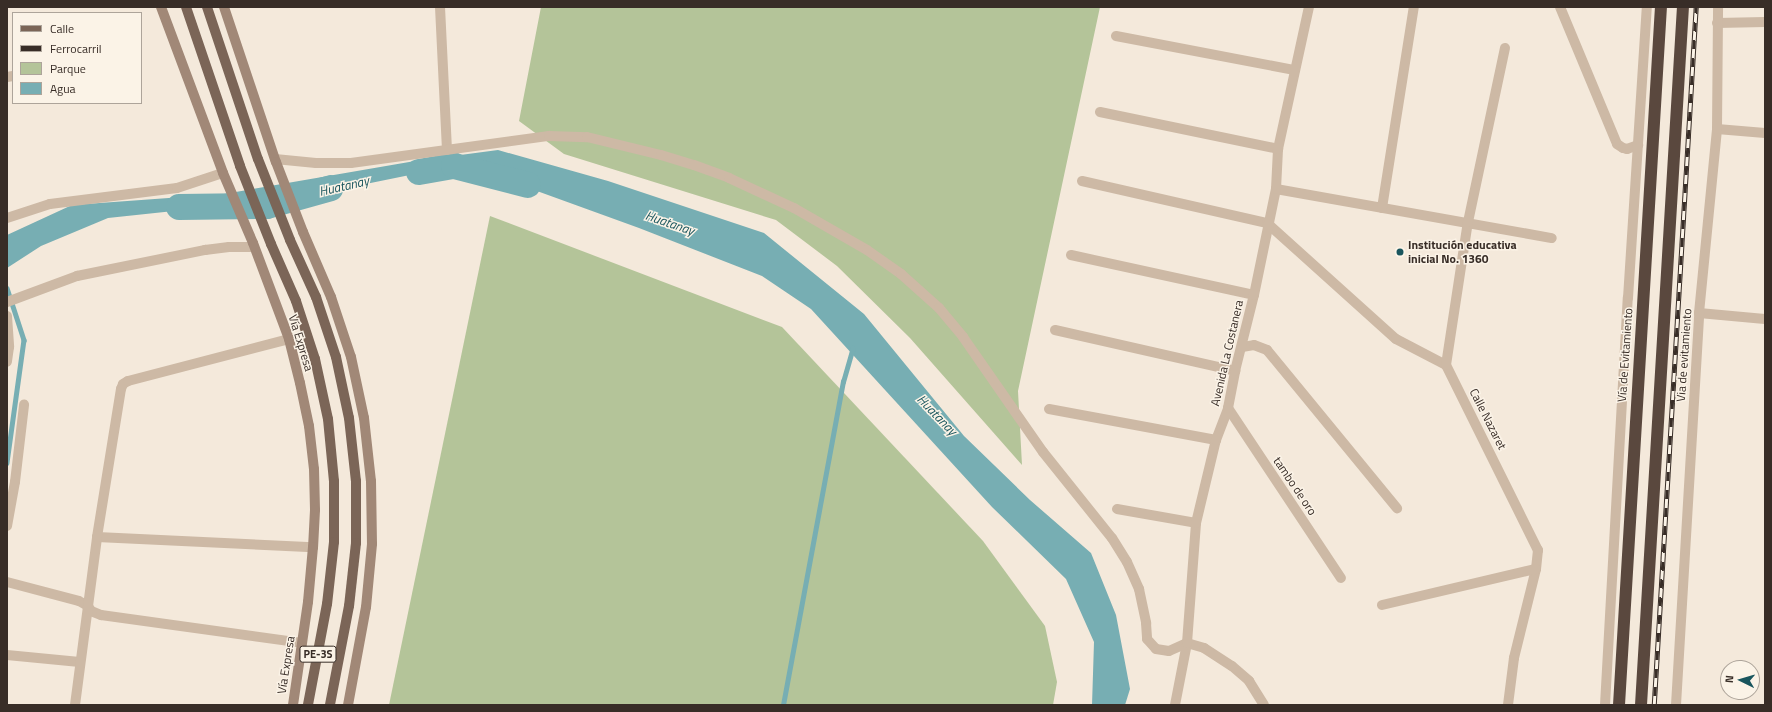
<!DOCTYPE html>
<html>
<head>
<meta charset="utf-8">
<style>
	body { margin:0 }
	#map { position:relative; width:1772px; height:712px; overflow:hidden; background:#f4e9db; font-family:"Titillium Web",sans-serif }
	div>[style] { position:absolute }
	.green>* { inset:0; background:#b4c499 }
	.water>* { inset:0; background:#77aeb3 }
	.stream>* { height:4.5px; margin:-2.25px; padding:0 2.25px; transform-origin:2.25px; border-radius:2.25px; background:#77aeb3 }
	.river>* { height:26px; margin:-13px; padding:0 13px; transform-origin:13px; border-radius:13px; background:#77aeb3 }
	.street>* { height:10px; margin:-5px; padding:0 5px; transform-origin:5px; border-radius:5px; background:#cdb9a5 }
	.secondary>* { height:10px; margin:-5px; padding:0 5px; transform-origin:5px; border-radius:5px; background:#a18877 }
	.primary>* { height:10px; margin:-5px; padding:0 5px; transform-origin:5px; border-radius:5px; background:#7b6557 }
	.highway>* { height:12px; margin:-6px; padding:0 6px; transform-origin:6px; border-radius:6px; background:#5a483e }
	.rail>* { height:4.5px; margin-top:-2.25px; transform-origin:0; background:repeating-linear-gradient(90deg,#fbf3e7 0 9px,#382d27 0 18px); box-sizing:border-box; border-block:1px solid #382d27 }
	.dots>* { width:11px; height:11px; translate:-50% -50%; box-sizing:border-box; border:2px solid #fbf3e7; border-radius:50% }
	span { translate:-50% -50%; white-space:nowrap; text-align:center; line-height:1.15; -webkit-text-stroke:3px #fbf3e7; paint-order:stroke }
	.shield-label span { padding:1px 3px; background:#fbf3e7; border:1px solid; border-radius:3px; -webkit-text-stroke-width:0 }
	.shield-label { font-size:11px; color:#382d27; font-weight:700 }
	.poi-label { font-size:12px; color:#382d27; font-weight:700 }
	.left { translate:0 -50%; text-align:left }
	.street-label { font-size:12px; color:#382d27 }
	.water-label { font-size:13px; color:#19555d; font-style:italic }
	.frame { position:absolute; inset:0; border:8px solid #382d27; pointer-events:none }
	.legend { position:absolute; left:12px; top:12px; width:130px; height:92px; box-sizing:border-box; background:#fbf3e7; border:1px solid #ada49a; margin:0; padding:5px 7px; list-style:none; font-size:12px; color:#382d27 }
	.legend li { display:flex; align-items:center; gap:8px; height:20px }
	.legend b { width:20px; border:1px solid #ada49a }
	.north { position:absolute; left:1720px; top:660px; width:40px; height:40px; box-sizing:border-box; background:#fbf3e7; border:1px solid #ada49a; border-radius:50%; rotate:275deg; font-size:11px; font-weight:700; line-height:16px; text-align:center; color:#382d27 }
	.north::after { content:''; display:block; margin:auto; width:14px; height:18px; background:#19555d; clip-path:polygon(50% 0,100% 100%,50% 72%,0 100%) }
</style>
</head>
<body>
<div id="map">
	<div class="green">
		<i style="clip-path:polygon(541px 7px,1100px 7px,1018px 391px,1022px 465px,910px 338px,837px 266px,776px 220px,564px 154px,519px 121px)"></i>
		<i style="clip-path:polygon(490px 216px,782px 327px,983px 541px,1045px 626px,1057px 682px,1053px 705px,389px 705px)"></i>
	</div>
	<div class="water">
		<i style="clip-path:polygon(498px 150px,608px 181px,764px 233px,864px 314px,964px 436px,1030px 500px,1091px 553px,1116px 615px,1130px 689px,1125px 705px,1092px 705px,1094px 642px,1066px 579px,992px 507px,811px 309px,762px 276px,639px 228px,498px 177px,454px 166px,297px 198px,108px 218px,41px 246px,7px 268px,7px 235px,72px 205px,224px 194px,415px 161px)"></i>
	</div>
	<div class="stream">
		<i style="left:7px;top:288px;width:55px;rotate:71.9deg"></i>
		<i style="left:24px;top:340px;width:124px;rotate:97.9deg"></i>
		<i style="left:783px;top:705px;width:329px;rotate:-79.5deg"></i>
		<i style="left:843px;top:382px;width:35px;rotate:-74deg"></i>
	</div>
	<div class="river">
		<i style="left:419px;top:172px;width:36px;rotate:-10deg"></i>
		<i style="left:454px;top:166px;width:76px;rotate:14.4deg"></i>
		<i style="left:179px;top:207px;width:88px;rotate:-0.7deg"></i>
		<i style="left:267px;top:206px;width:66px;rotate:-15.7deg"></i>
	</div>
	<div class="street">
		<i style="left:440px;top:7px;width:143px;rotate:87.2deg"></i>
		<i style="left:1560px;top:7px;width:148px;rotate:67.4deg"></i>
		<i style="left:1617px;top:144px;width:7px;rotate:34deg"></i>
		<i style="left:1623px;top:148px;width:4px;rotate:14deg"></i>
		<i style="left:1627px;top:149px;width:12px;rotate:-20deg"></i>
		<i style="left:1717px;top:23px;width:48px;rotate:-1.2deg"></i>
		<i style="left:1116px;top:36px;width:182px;rotate:10.8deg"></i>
		<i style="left:7px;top:77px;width:6px;rotate:-9deg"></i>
		<i style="left:1100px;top:112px;width:182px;rotate:11.7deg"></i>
		<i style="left:1717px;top:129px;width:48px;rotate:4.8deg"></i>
		<i style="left:275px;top:159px;width:41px;rotate:5.6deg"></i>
		<i style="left:316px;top:163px;width:35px"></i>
		<i style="left:351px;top:163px;width:200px;rotate:-7.8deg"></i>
		<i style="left:549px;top:136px;width:38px;rotate:2deg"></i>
		<i style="left:587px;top:137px;width:76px;rotate:13.7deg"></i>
		<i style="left:661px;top:155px;width:34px;rotate:17deg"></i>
		<i style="left:694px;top:165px;width:37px;rotate:20deg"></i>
		<i style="left:729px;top:178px;width:72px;rotate:24.8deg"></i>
		<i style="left:794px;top:208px;width:84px;rotate:29.9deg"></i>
		<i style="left:867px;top:250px;width:42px;rotate:35.2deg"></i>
		<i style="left:901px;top:274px;width:51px;rotate:41.8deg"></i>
		<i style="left:939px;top:308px;width:38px;rotate:50deg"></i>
		<i style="left:963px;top:337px;width:140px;rotate:55.2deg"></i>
		<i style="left:1043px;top:452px;width:110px;rotate:51.3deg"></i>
		<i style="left:1112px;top:538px;width:28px;rotate:58deg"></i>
		<i style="left:1127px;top:562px;width:30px;rotate:66deg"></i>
		<i style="left:1139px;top:589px;width:35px;rotate:78deg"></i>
		<i style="left:1146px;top:623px;width:16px;rotate:86deg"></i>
		<i style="left:1147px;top:639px;width:13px;rotate:48deg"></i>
		<i style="left:1156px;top:649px;width:13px;rotate:9deg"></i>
		<i style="left:1169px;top:651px;width:20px;rotate:-24deg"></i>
		<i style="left:1187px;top:643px;width:18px;rotate:16deg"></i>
		<i style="left:1204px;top:648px;width:33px;rotate:33deg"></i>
		<i style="left:1232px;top:666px;width:23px;rotate:41deg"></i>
		<i style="left:1249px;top:681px;width:28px;rotate:58deg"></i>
		<i style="left:1082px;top:181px;width:190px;rotate:12.8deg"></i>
		<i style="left:1267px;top:223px;width:173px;rotate:42deg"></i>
		<i style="left:1396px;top:339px;width:56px;rotate:27.5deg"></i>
		<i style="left:1446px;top:365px;width:207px;rotate:63.6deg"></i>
		<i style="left:1538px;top:550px;width:19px;rotate:96deg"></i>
		<i style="left:1536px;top:569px;width:92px;rotate:103.9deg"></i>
		<i style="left:1514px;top:658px;width:47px;rotate:97.3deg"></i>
		<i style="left:1276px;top:189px;width:280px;rotate:10.1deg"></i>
		<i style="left:1382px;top:208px;width:204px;rotate:-81deg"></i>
		<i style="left:7px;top:218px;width:45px;rotate:-18deg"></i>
		<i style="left:50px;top:204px;width:128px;rotate:-7.2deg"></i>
		<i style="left:177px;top:188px;width:48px;rotate:-18.1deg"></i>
		<i style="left:1071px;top:255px;width:187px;rotate:12.3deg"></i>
		<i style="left:7px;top:302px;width:75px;rotate:-20.4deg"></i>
		<i style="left:77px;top:276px;width:131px;rotate:-11.5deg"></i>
		<i style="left:205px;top:250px;width:24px;rotate:-7deg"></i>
		<i style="left:229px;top:247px;width:25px"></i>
		<i style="left:1699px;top:313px;width:66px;rotate:5.2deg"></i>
		<i style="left:7px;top:316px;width:31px;rotate:86deg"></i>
		<i style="left:9px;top:347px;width:15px;rotate:98deg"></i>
		<i style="left:1055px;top:330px;width:185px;rotate:12.8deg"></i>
		<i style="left:1242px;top:347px;width:12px;rotate:-9deg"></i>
		<i style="left:1254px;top:345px;width:14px;rotate:21deg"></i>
		<i style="left:1267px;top:350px;width:205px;rotate:50.6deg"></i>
		<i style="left:1446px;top:365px;width:145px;rotate:-81.3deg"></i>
		<i style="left:1468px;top:222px;width:178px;rotate:-78deg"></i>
		<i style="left:1228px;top:408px;width:204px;rotate:56.4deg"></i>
		<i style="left:1049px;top:409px;width:170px;rotate:10.5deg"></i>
		<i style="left:1117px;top:509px;width:80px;rotate:10deg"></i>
		<i style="left:7px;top:526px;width:45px;rotate:-79.7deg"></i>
		<i style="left:15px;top:482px;width:78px;rotate:-83.3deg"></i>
		<i style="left:97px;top:537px;width:216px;rotate:2.7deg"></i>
		<i style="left:7px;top:582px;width:74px;rotate:14.8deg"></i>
		<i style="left:79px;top:601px;width:10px;rotate:29deg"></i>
		<i style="left:88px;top:606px;width:6px;rotate:59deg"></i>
		<i style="left:91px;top:611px;width:11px;rotate:22deg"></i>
		<i style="left:101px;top:615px;width:203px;rotate:7.9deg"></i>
		<i style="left:1382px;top:605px;width:158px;rotate:-13.2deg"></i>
		<i style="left:7px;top:655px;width:73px;rotate:5.5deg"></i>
		<i style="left:75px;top:705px;width:169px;rotate:-82.5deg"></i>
		<i style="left:97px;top:537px;width:150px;rotate:-80.8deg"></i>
		<i style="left:121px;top:389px;width:5px;rotate:-68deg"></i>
		<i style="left:123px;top:384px;width:6px;rotate:-31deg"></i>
		<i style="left:128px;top:381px;width:166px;rotate:-14.6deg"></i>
		<i style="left:1175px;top:705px;width:63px;rotate:-79deg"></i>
		<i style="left:1187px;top:643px;width:120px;rotate:-85.7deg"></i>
		<i style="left:1196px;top:523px;width:85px;rotate:-76.5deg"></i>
		<i style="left:1216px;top:440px;width:34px;rotate:-69deg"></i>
		<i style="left:1228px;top:408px;width:38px;rotate:-79deg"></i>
		<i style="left:1235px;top:371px;width:78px;rotate:-76deg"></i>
		<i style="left:1254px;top:295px;width:108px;rotate:-78.3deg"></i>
		<i style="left:1276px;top:189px;width:40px;rotate:-87.1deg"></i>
		<i style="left:1278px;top:149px;width:145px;rotate:-77.7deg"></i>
		<i style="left:1605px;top:705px;width:408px;rotate:-86.8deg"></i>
		<i style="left:1628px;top:298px;width:292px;rotate:-86.3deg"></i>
		<i style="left:1676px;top:705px;width:393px;rotate:-86.6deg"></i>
		<i style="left:1699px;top:313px;width:185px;rotate:-84.4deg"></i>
		<i style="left:1717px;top:129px;width:122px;rotate:-89.5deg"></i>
	</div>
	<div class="secondary">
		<i style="left:161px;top:7px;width:177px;rotate:69.5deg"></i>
		<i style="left:223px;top:173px;width:76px;rotate:66.8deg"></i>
		<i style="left:253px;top:243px;width:103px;rotate:69.4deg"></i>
		<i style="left:289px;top:339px;width:45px;rotate:76deg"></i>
		<i style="left:300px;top:383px;width:44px;rotate:78.2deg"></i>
		<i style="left:309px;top:426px;width:43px;rotate:83.4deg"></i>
		<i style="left:314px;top:469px;width:41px;rotate:88.6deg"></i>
		<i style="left:315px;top:510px;width:37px;rotate:93deg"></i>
		<i style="left:313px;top:547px;width:55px;rotate:95.2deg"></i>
		<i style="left:308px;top:602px;width:104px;rotate:98.3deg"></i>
		<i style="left:224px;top:7px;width:163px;rotate:71.5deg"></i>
		<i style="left:276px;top:162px;width:75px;rotate:68.9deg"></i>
		<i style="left:303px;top:232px;width:71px;rotate:66.7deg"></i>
		<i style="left:331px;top:297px;width:63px;rotate:71.6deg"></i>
		<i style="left:351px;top:357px;width:62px;rotate:78deg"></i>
		<i style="left:364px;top:418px;width:63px;rotate:83.7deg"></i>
		<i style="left:371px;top:481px;width:63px;rotate:89.1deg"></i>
		<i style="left:372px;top:544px;width:63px;rotate:95.4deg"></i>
		<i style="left:366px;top:607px;width:100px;rotate:100.4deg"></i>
	</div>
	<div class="primary">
		<i style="left:186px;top:7px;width:168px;rotate:71.2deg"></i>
		<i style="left:240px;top:166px;width:84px;rotate:68.3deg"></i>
		<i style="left:271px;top:244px;width:62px;rotate:66.3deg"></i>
		<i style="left:296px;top:301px;width:61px;rotate:71.9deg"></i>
		<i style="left:315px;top:359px;width:61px;rotate:77.8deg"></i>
		<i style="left:328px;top:419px;width:62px;rotate:84.5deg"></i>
		<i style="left:334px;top:481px;width:61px;rotate:90deg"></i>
		<i style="left:334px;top:542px;width:62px;rotate:96.4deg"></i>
		<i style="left:327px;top:604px;width:103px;rotate:100.7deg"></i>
		<i style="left:207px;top:7px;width:160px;rotate:71.5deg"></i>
		<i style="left:258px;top:159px;width:87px;rotate:68.4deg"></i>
		<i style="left:290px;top:240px;width:63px;rotate:65.5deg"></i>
		<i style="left:316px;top:297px;width:63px;rotate:71.6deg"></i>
		<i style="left:336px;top:357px;width:62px;rotate:78deg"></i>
		<i style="left:349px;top:418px;width:63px;rotate:83.7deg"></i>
		<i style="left:356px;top:481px;width:62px;rotate:90deg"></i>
		<i style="left:356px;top:543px;width:63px;rotate:96.3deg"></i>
		<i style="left:349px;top:606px;width:101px;rotate:100.9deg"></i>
	</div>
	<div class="highway">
		<i style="left:1619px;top:705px;width:699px;rotate:-86.56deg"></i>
		<i style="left:1641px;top:705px;width:699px;rotate:-86.56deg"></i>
	</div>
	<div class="rail">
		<i style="left:1654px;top:705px;width:699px;rotate:-86.56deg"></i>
	</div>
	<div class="dots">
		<i style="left:1400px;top:252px;background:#19555d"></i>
	</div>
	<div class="shield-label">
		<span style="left:318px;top:654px">PE-3S</span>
	</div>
	<div class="poi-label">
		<span class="left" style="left:1408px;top:252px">Institución educativa<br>inicial No. 1360</span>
	</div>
	<div class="street-label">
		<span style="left:301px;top:343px;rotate:73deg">Vía Expresa</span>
		<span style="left:1227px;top:353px;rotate:-77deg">Avenida La Costanera</span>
		<span style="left:1625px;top:355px;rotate:-86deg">Vía de Evitamiento</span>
		<span style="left:1684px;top:355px;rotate:-86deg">Via de evitamiento</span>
		<span style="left:1488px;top:419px;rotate:63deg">Calle Nazaret</span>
		<span style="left:1295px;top:486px;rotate:56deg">tambo de oro</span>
		<span style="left:286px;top:665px;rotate:-81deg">Vía Expresa</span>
	</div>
	<div class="water-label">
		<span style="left:344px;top:186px;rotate:-13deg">Huatanay</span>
		<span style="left:670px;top:223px;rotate:19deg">Huatanay</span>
		<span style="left:937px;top:415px;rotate:46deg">Huatanay</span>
	</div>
	<div class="frame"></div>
	<ul class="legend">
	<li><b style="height:5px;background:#7b6557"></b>Calle</li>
	<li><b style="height:5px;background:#382d27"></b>Ferrocarril</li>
	<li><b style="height:11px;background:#b4c499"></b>Parque</li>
	<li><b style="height:11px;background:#77aeb3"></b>Agua</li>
	</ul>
	<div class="north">N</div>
</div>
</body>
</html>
